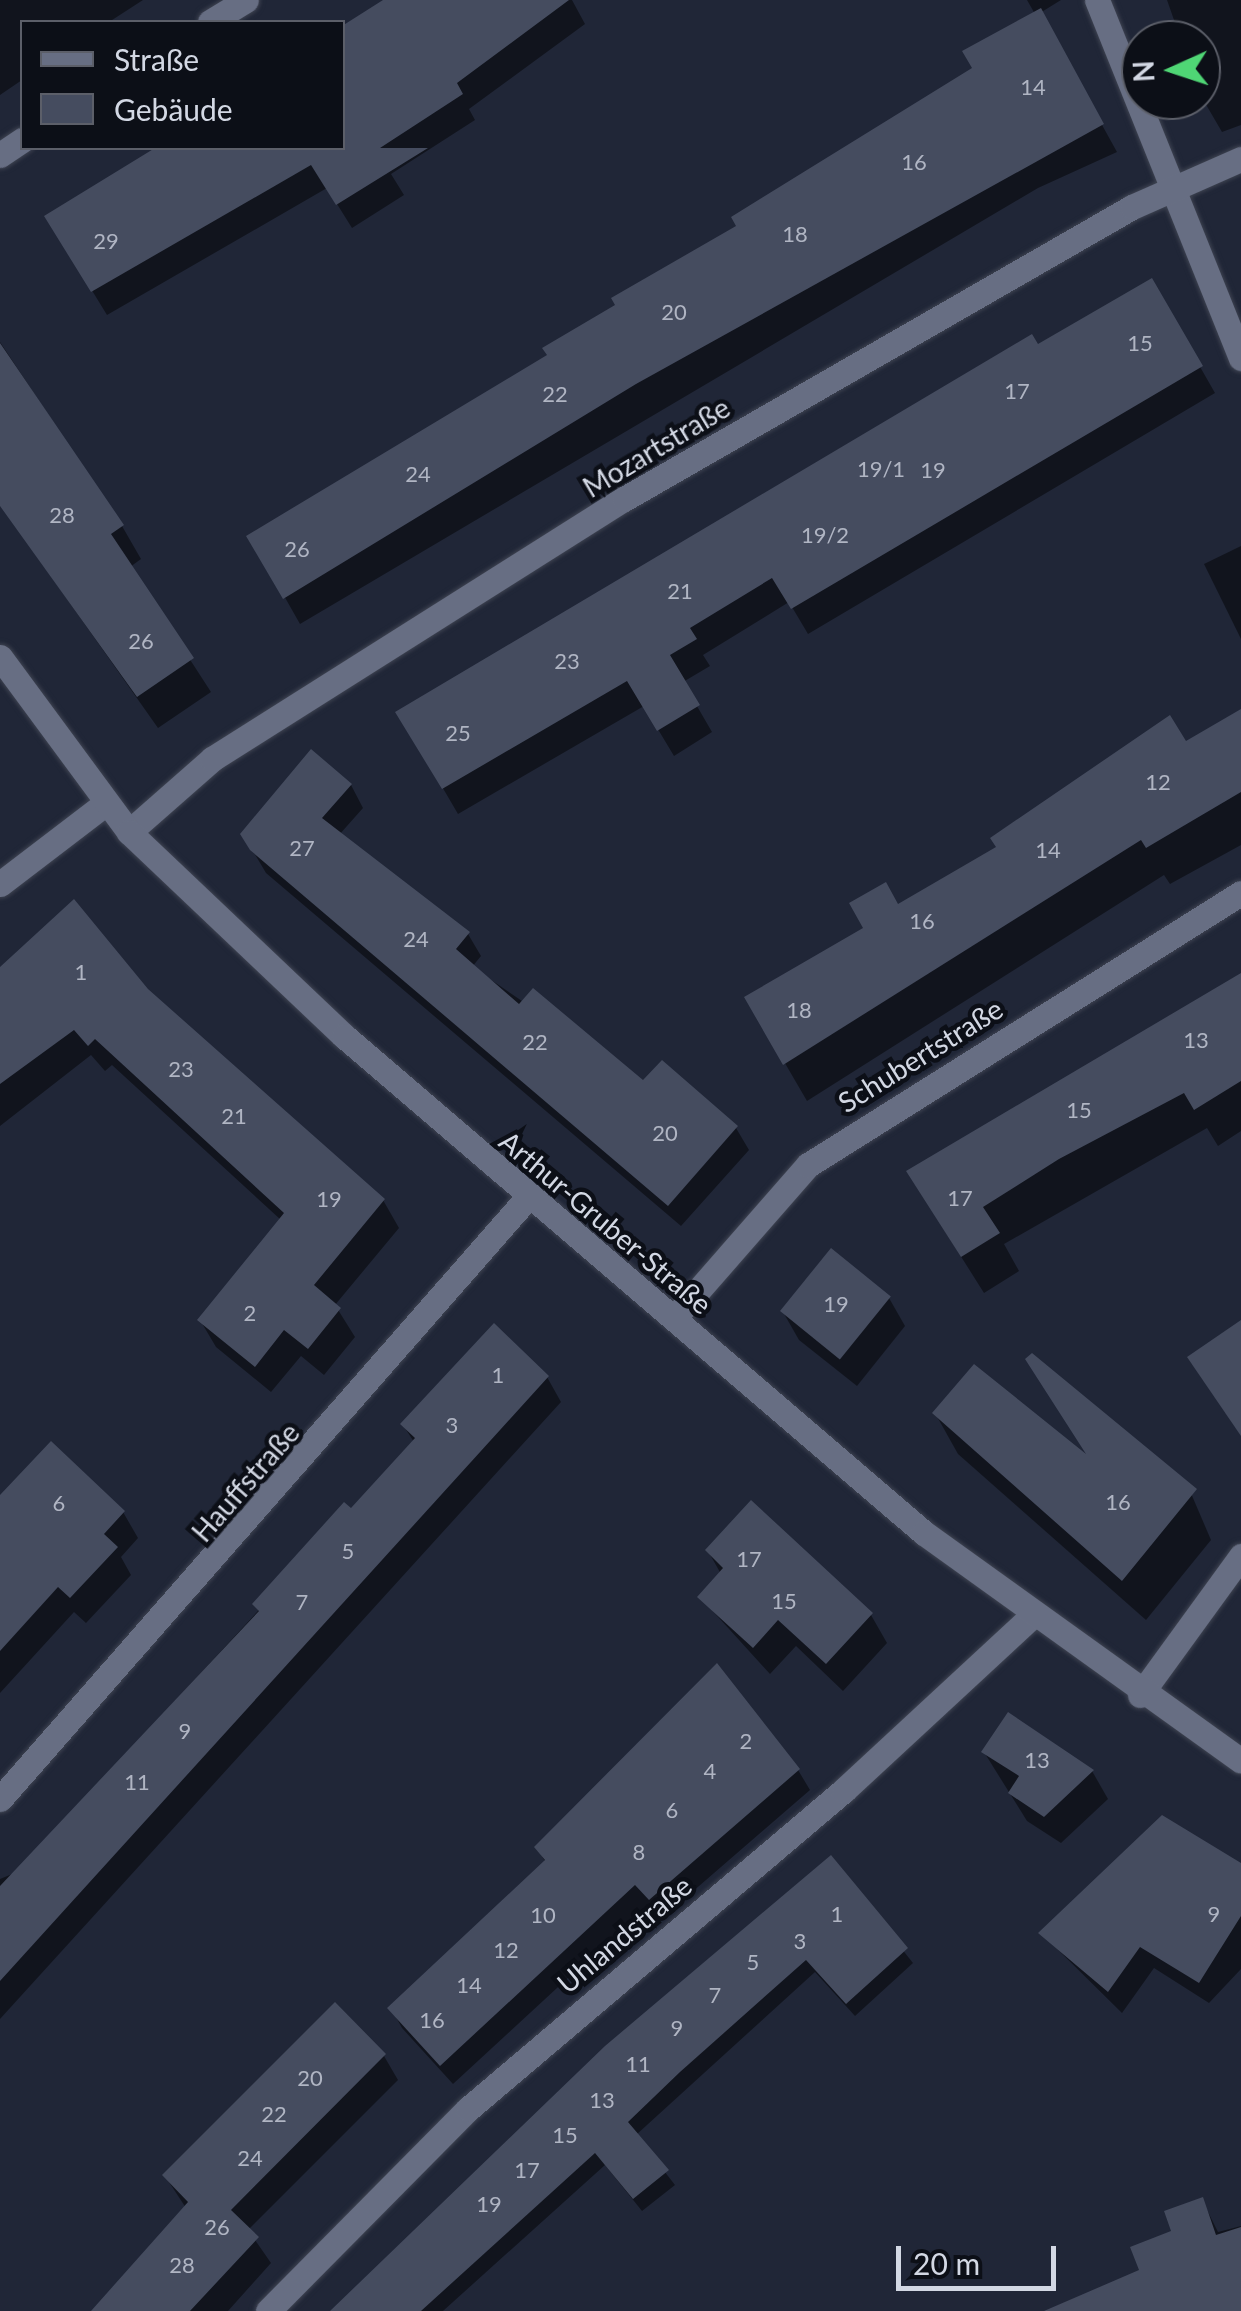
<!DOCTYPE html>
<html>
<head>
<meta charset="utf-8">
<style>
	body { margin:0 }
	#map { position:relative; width:1241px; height:2311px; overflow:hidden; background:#202637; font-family:Lato,sans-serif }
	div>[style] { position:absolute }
	.shadow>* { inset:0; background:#0007 }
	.building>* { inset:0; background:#454c5f; transform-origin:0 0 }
	.roads { filter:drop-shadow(0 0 2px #3e4351) drop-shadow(0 0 2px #3e4351) }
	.minor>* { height:25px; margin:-12.5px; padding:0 12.5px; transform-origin:12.5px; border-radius:12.5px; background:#676e83 }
	.tertiary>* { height:25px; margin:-12.5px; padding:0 12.5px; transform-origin:12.5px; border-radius:12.5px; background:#676e83 }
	span { translate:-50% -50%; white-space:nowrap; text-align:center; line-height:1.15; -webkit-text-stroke:9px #0c0f17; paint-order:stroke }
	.number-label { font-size:22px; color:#b0b5c3 }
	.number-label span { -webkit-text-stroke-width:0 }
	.street-label { font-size:28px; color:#d3d8e4 }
	.legend { position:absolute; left:20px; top:20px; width:325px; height:130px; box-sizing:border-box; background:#0c0f17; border:2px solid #5c5f69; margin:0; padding:12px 18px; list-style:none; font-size:30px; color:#d3d8e4 }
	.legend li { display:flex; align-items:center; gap:20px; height:50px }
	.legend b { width:50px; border:2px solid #5c5f69 }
	.north { position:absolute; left:1121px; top:20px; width:100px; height:100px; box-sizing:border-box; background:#0c0f17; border:2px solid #5c5f69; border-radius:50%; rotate:267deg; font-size:28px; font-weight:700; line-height:40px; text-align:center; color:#d3d8e4 }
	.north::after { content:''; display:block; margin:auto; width:35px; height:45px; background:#4fd675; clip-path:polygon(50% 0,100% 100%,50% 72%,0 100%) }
	.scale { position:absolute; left:896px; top:2246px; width:160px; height:45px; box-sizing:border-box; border:5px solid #d3d8e4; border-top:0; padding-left:12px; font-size:30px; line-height:35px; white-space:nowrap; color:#d3d8e4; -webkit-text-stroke:8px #0c0f17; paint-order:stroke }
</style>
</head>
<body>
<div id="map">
	<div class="shadow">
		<i style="clip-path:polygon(0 0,143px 0,109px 22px,22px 22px,22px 80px,0 95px)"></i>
		<i style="clip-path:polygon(388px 0,572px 0,585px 24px,469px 109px,475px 120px,391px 174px,404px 195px,352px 228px,327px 188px,107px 315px,47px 217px,157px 148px,342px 148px)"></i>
		<i style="clip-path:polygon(1027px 0,1061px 0,1040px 13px,1117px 152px,1038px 188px,300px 624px,250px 536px,550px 356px,975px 69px,1035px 14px)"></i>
		<i style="clip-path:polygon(1167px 0,1241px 0,1241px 125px,1222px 132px,1201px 96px,1201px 40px,1181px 40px)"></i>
		<i style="clip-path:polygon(1151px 281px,1215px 393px,808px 634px,789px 602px,703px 655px,710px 666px,683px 682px,712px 732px,674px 756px,644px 706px,458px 814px,399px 713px)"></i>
		<i style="clip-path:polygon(0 342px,122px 526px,141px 559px,130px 567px,211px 692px,158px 728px,0 504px)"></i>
		<i style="clip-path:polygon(1241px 546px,1241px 639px,1204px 564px)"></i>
		<i style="clip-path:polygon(1241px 712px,1241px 845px,1170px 884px,1164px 875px,807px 1101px,747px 998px)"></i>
		<i style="clip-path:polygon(351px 785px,363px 808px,339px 835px,468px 934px,481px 956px,472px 967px,644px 1084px,736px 1128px,749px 1150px,681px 1226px,266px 873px,243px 834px)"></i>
		<i style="clip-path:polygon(0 976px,146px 991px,383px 1200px,399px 1228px,335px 1305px,355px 1337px,324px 1375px,301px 1356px,271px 1392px,216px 1347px,200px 1320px,281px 1220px,112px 1065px,105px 1071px,91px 1055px,0 1126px)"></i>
		<i style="clip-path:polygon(1241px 978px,1241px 1131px,1218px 1146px,1207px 1128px,1004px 1244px,1019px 1271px,984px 1293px,931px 1209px)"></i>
		<i style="clip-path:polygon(889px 1298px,905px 1326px,857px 1386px,799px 1340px,783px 1312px)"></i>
		<i style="clip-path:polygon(547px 1377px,561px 1402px,0 2019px,0 1879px,17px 1872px,414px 1442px,403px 1425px)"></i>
		<i style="clip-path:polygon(935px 1413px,1187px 1484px,1211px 1540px,1146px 1620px,958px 1454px)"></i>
		<i style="clip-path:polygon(0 1499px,123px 1512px,138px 1538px,121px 1557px,131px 1575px,86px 1623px,74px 1612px,0 1693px)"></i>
		<i style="clip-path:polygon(708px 1551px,871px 1615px,887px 1643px,843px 1691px,796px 1646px,770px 1674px,700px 1597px,721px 1574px)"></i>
		<i style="clip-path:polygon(1009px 1715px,1092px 1771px,1108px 1799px,1061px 1843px,1027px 1821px,984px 1752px)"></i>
		<i style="clip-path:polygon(798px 1770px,810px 1790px,661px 1919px,648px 1904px,453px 2084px,402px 2028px,391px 2008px,546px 1863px,537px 1848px)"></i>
		<i style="clip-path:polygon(830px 1859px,913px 1963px,855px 2016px,815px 1972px,636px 2135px,675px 2185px,642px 2211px,605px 2165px,443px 2311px,342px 2311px)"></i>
		<i style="clip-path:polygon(1241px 1870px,1241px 1969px,1209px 2003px,1154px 1968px,1122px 2013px,1041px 1933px)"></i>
		<i style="clip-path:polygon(384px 2056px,398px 2080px,248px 2230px,271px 2263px,228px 2311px,95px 2311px,186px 2208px,165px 2176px)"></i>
		<i style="clip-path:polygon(1202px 2200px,1218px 2232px,1241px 2226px,1241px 2311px,1090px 2311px,1143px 2272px)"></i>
	</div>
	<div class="building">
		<i style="clip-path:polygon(383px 0,569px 0,457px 83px,463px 94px,380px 148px,428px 148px,336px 205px,311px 165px,91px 292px,44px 216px,155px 148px,342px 148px,342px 26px)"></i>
		<i style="clip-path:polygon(1041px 8px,1104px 124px,636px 384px,283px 599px,246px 536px,547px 355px,542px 348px,615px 305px,611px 298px,736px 226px,731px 217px,972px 68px,962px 51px)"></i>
		<i style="clip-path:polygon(1152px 278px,1203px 366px,791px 609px,772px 578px,690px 628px,697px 639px,670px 655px,700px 705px,657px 731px,627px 681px,442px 789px,395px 712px,1032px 334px,1038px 344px)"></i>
		<i style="clip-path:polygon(0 343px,124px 525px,111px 534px,194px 658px,137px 697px,0 506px)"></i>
		<i style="clip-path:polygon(1241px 709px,1241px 792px,1146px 848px,1141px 840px,783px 1065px,744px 997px,863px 928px,849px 903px,886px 882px,898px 904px,996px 847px,990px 838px,1170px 715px,1186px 741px)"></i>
		<i style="clip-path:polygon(311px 749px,352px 784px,322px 818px,470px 932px,456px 949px,519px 1004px,533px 988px,643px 1080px,662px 1060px,738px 1126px,668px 1206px,250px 850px,240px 834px)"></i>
		<i style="clip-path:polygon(74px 899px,148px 989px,385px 1199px,314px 1285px,341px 1308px,308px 1349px,284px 1330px,255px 1367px,197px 1320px,284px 1213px,95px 1039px,88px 1046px,74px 1030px,0 1084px,0 967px)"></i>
		<i style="clip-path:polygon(1241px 973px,1241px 1081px,1194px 1110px,1184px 1093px,1059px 1159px,983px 1207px,1000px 1233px,961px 1257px,906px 1171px)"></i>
		<i style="left:831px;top:1248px;width:77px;height:81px;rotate:39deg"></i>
		<i style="clip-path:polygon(1241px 1320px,1241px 1436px,1187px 1357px)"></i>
		<i style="clip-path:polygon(494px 1323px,549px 1376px,0 1981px,0 1886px,259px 1611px,252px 1604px,344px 1502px,351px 1508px,415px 1438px,400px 1424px)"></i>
		<i style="clip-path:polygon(1032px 1353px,1197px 1489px,1122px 1581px,932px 1413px,974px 1364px,1086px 1454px,1025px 1359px)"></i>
		<i style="clip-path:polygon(51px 1441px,125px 1511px,104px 1534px,118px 1547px,70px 1598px,58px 1587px,0 1651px,0 1495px)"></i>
		<i style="clip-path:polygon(751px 1500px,873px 1613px,826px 1664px,778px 1620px,753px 1648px,697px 1597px,723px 1568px,705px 1550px)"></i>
		<i style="clip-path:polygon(717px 1663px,800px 1769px,649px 1900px,635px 1885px,440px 2066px,387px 2008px,545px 1860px,534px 1847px)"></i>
		<i style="clip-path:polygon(1008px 1712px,1094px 1770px,1044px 1817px,1008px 1793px,1019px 1776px,981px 1752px)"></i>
		<i style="clip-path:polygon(1162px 1815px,1241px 1863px,1241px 1916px,1199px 1983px,1140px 1947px,1108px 1992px,1038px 1933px)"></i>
		<i style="clip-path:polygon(831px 1855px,908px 1948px,846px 2004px,806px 1960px,680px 2072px,628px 2122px,669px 2170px,633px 2199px,595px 2153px,421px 2311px,330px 2311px,605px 2046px)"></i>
		<i style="clip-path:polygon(335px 2002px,386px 2054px,231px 2210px,259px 2237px,190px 2311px,91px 2311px,188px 2202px,162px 2175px)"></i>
		<i style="clip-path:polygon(1203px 2197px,1216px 2235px,1241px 2227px,1241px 2311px,1044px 2311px,1139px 2270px,1130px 2247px,1171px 2231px,1164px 2211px)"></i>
	</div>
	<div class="roads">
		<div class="minor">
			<i style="left:1097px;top:0;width:386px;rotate:68.1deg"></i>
			<i style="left:210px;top:22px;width:42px;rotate:-31.4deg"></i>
			<i style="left:0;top:155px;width:27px;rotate:-34deg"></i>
			<i style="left:129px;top:832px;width:111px;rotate:-41.3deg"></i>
			<i style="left:212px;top:759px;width:487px;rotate:-32.3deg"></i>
			<i style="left:624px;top:499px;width:586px;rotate:-29.89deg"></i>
			<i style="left:1132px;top:207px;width:119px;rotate:-23.8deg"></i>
			<i style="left:0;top:884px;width:133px;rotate:-37.4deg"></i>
			<i style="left:674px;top:1318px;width:203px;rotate:-48.8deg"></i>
			<i style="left:808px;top:1165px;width:511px;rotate:-32.14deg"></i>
			<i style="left:1140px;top:1695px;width:172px;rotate:-54deg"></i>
			<i style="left:0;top:1799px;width:799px;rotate:-48.75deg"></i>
			<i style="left:268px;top:2311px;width:284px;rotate:-45.3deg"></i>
			<i style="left:468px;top:2109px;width:493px;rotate:-40.3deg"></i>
			<i style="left:844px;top:1790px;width:255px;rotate:-42.8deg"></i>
		</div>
		<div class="tertiary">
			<i style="left:0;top:657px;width:217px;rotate:53.6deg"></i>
			<i style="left:129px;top:832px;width:296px;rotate:43.5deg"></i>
			<i style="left:344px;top:1036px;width:764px;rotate:40.59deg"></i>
			<i style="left:924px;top:1533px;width:390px;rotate:35.7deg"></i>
		</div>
	</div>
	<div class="number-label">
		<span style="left:1033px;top:87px">14</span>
		<span style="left:914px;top:162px">16</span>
		<span style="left:795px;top:234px">18</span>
		<span style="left:106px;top:241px">29</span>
		<span style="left:674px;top:312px">20</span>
		<span style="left:1140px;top:343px">15</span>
		<span style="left:1017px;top:391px">17</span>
		<span style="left:555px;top:394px">22</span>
		<span style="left:881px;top:469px">19/1</span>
		<span style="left:933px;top:470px">19</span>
		<span style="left:418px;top:474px">24</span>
		<span style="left:62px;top:515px">28</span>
		<span style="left:825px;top:535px">19/2</span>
		<span style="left:297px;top:549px">26</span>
		<span style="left:680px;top:591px">21</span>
		<span style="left:141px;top:641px">26</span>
		<span style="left:567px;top:661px">23</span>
		<span style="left:458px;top:733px">25</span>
		<span style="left:1158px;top:782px">12</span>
		<span style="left:302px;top:848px">27</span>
		<span style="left:1048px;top:850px">14</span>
		<span style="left:922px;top:921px">16</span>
		<span style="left:416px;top:939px">24</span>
		<span style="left:81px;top:972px">1</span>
		<span style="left:799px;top:1010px">18</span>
		<span style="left:1196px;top:1040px">13</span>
		<span style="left:535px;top:1042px">22</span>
		<span style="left:181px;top:1069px">23</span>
		<span style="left:1079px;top:1110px">15</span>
		<span style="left:234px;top:1116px">21</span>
		<span style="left:665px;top:1133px">20</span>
		<span style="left:960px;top:1198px">17</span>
		<span style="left:329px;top:1199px">19</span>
		<span style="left:836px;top:1304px">19</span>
		<span style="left:250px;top:1313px">2</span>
		<span style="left:498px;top:1375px">1</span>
		<span style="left:452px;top:1425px">3</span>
		<span style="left:1118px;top:1502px">16</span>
		<span style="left:59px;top:1503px">6</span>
		<span style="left:348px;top:1551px">5</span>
		<span style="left:749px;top:1559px">17</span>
		<span style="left:784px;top:1601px">15</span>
		<span style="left:302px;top:1602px">7</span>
		<span style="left:185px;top:1731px">9</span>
		<span style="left:746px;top:1741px">2</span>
		<span style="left:1037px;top:1760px">13</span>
		<span style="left:710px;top:1771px">4</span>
		<span style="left:137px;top:1782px">11</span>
		<span style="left:672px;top:1810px">6</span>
		<span style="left:639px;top:1852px">8</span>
		<span style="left:837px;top:1914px">1</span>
		<span style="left:1214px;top:1914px">9</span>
		<span style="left:543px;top:1915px">10</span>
		<span style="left:800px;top:1941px">3</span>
		<span style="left:506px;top:1950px">12</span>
		<span style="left:753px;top:1962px">5</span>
		<span style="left:469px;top:1985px">14</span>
		<span style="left:715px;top:1995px">7</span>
		<span style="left:432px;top:2020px">16</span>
		<span style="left:677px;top:2028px">9</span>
		<span style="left:638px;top:2064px">11</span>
		<span style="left:310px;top:2078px">20</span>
		<span style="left:602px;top:2100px">13</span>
		<span style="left:274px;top:2114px">22</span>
		<span style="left:565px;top:2135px">15</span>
		<span style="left:250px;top:2158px">24</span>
		<span style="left:527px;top:2170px">17</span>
		<span style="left:489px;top:2204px">19</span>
		<span style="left:217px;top:2227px">26</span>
		<span style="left:182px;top:2265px">28</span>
	</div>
	<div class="street-label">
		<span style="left:656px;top:447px;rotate:-31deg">Mozartstraße</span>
		<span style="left:920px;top:1055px;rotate:-32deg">Schubertstraße</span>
		<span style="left:606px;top:1222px;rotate:40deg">Arthur-Gruber-Straße</span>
		<span style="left:245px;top:1482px;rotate:-49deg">Hauffstraße</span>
		<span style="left:624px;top:1934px;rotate:-40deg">Uhlandstraße</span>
	</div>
	<ul class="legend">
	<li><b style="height:12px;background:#676e83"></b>Straße</li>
	<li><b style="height:28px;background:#454c5f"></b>Gebäude</li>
	</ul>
	<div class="north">N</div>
	<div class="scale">20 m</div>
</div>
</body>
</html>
